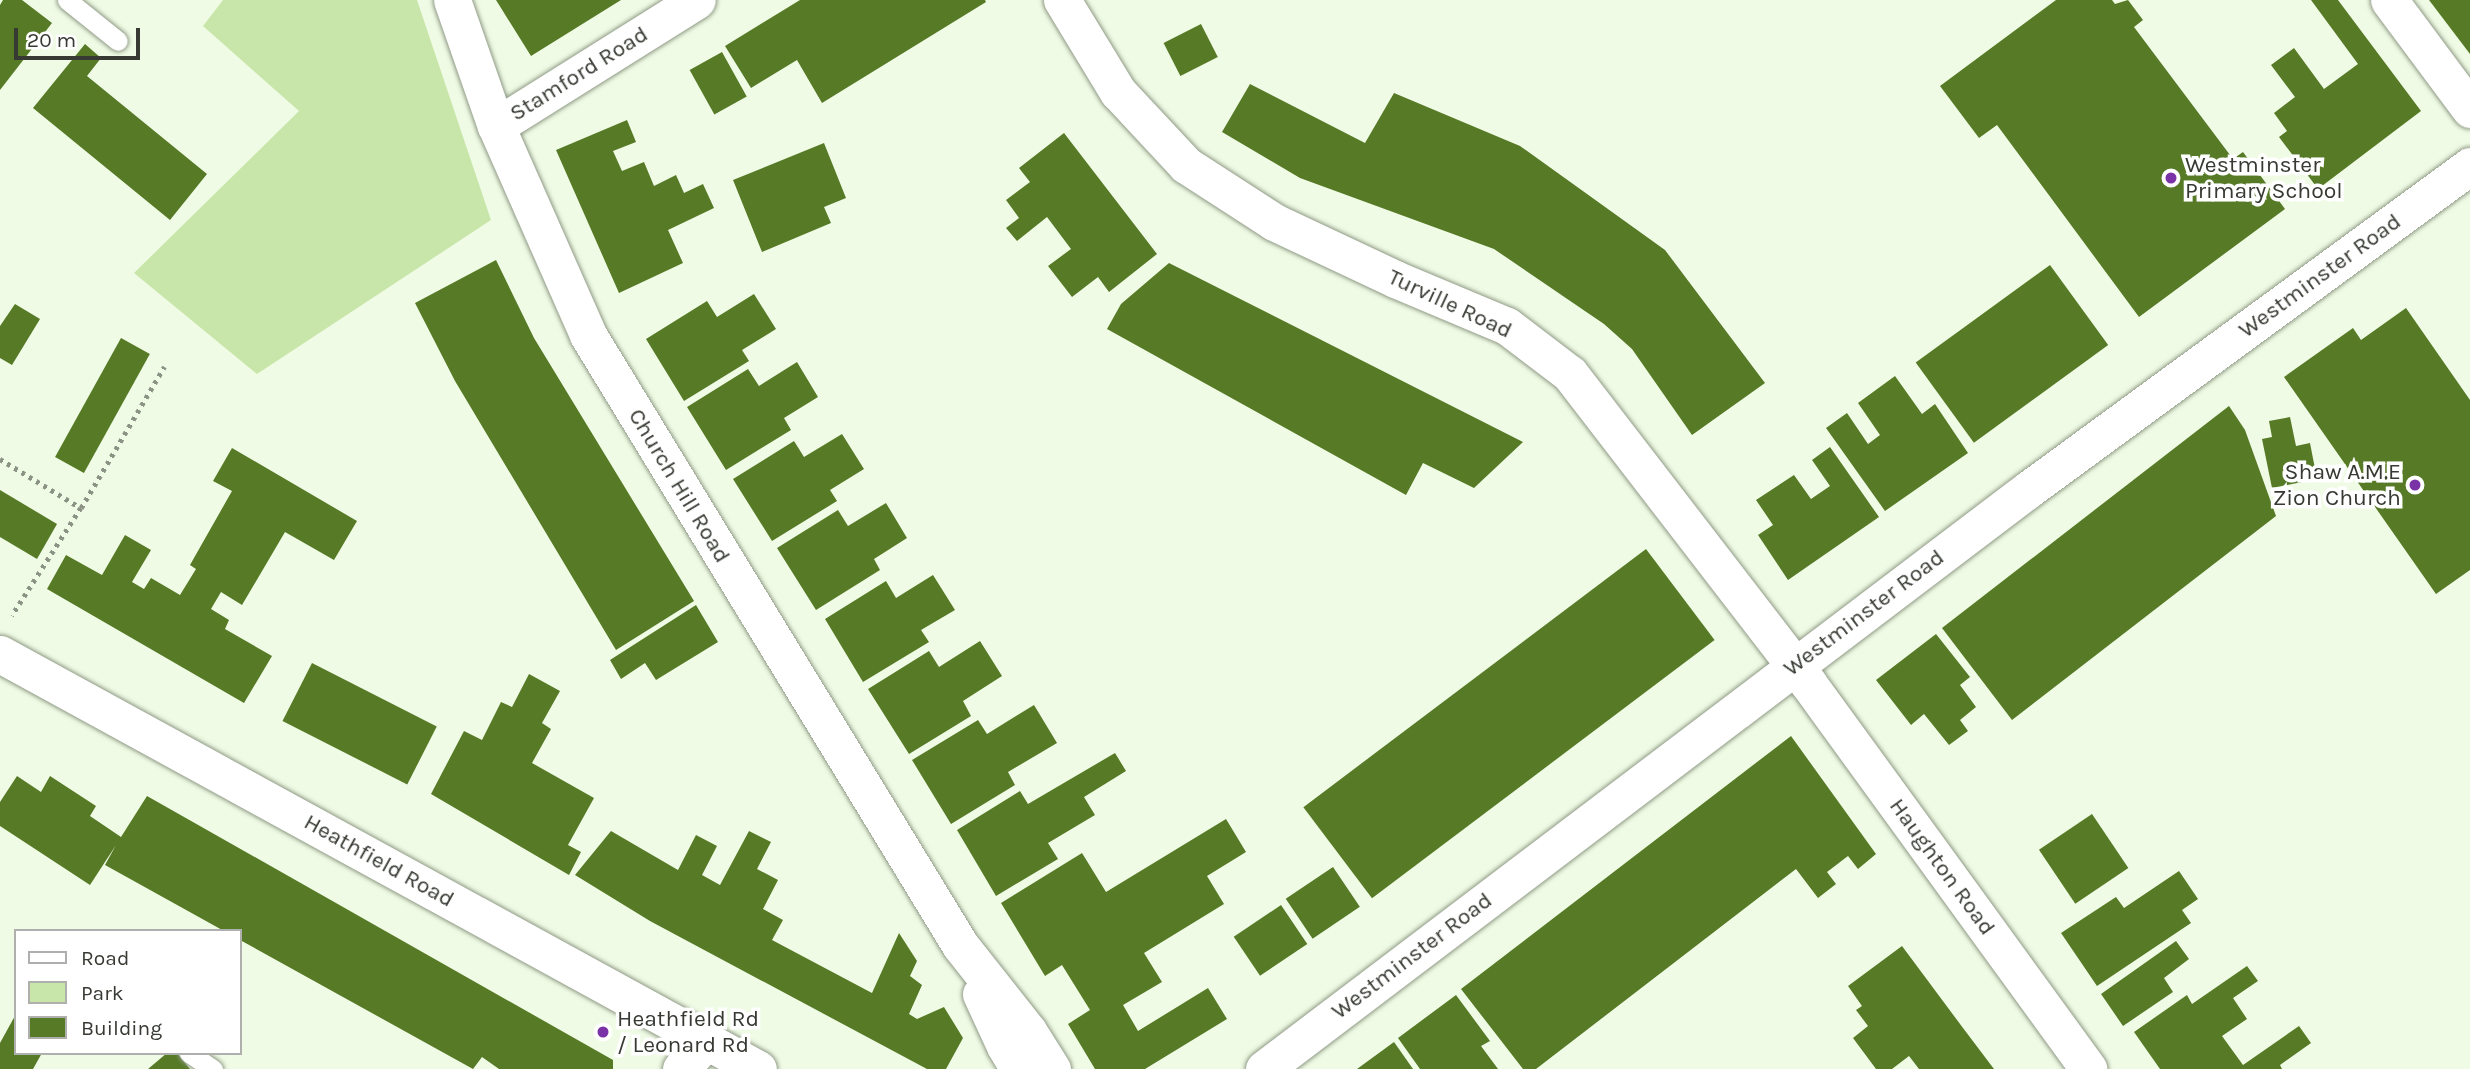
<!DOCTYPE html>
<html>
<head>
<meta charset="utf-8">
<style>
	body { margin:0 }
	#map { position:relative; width:2470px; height:1069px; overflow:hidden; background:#f0fbe5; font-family:Karla,sans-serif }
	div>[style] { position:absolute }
	.green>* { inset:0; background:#c8e6aa }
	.building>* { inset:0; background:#567a26; transform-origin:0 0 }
	.path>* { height:4.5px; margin-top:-2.25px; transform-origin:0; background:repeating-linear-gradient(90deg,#8c9385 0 3.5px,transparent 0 8.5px) }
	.roads { filter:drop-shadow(0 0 2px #8f9a86) drop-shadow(0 0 2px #8f9a86) }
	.service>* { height:19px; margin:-9.5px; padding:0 9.5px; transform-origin:9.5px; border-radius:9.5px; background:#fff }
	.minor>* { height:37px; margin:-18.5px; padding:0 18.5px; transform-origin:18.5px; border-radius:18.5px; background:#fff }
	.dots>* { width:19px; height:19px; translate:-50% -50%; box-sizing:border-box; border:4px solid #fff; border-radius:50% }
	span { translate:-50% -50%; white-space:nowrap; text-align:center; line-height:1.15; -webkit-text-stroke:7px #fff; paint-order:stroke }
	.street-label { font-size:23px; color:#363a32 }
	.poi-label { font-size:23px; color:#363a32 }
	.left { translate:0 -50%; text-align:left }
	.right { translate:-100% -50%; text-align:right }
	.legend { position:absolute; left:14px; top:929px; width:228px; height:126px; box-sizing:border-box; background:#fff; border:2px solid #afb0ad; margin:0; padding:9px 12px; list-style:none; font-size:21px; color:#363a32 }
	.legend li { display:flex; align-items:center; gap:14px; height:35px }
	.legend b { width:35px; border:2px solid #afb0ad }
	.scale { position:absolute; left:14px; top:28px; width:126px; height:32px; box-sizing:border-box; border:4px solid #363a32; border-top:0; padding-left:9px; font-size:21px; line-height:24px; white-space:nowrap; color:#363a32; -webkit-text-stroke:5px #fff; paint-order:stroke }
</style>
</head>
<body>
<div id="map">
	<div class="green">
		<i style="clip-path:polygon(223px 0,417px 0,491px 220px,257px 374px,134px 273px,299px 111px,203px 26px)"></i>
	</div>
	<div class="building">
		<i style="clip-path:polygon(3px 0,22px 0,52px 23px,0 90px,0 5px)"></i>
		<i style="clip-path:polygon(496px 0,621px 0,531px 56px)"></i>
		<i style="clip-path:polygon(800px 0,985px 0,986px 2px,822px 103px,797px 60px,751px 88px,725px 46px)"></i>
		<i style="clip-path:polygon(2056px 0,2112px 0,2115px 4px,2128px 0,2143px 20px,2134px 27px,2233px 159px,2243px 152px,2285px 209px,2139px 317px,1997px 125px,1979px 138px,1940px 86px)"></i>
		<i style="clip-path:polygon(2311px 0,2338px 0,2421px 111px,2318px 189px,2279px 137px,2287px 131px,2274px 113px,2295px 97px,2271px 65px,2294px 48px,2324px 89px,2358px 64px)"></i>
		<i style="clip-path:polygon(2429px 0,2470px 0,2470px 54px)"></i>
		<i style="left:1201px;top:24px;width:37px;height:42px;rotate:63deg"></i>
		<i style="clip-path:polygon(85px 44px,101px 58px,87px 76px,207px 174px,170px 220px,33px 108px)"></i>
		<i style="left:722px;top:52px;width:51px;height:37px;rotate:61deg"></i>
		<i style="clip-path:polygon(1250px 84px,1365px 143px,1394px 93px,1520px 146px,1665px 250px,1765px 383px,1692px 435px,1632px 349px,1604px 324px,1494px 249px,1300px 178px,1222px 132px)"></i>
		<i style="clip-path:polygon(627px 120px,636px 142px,613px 151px,622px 171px,644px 162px,654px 186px,676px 175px,684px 193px,703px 184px,714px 208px,668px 230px,683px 263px,619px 293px,556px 150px)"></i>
		<i style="clip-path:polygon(1064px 133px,1157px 254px,1109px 292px,1098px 277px,1072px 297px,1048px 266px,1071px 249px,1047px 217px,1017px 241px,1006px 228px,1019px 218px,1006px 200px,1030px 182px,1019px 168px)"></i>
		<i style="clip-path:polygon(824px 143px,846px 198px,824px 207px,831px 223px,762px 252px,733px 180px)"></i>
		<i style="clip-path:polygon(496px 260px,534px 338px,694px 601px,616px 650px,455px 381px,415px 303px)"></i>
		<i style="clip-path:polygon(1169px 263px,1523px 442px,1474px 488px,1423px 463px,1406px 495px,1107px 329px,1121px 304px)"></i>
		<i style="left:2050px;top:265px;width:99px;height:166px;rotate:54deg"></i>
		<i style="clip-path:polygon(754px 294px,776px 329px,742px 350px,749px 361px,684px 401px,646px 339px,707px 301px,717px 317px)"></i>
		<i style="clip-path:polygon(15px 304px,40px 319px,12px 365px,0 358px,0 326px)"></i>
		<i style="clip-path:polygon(2406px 308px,2470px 400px,2470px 570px,2436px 594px,2284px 377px,2353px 328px,2361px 340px)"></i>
		<i style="left:121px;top:338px;width:33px;height:136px;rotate:29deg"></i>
		<i style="clip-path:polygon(797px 362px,818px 397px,784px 418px,791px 430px,726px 470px,687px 407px,748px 369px,759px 386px)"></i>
		<i style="clip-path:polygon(1895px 376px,1922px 414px,1935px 404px,1968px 453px,1885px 511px,1826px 428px,1847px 413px,1868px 444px,1880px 435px,1858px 403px)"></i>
		<i style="clip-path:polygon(2229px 406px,2245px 430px,2276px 516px,2012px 720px,1942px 628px)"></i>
		<i style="clip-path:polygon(2290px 417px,2296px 446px,2310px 443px,2317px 479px,2272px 488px,2262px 439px,2272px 437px,2269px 421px)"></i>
		<i style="clip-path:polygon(842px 434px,864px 469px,830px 490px,837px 501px,772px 541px,733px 479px,794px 441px,804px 457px)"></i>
		<i style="clip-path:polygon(1830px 447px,1879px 517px,1788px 580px,1758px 535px,1773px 525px,1756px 500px,1794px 475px,1811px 499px,1830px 486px,1812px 460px)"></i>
		<i style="clip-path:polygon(232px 448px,357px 521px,334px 560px,285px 532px,242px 605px,221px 592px,211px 609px,229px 620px,225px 629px,272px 656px,244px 703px,47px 589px,66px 555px,102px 575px,125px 535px,151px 550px,132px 582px,144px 589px,151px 578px,180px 595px,196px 569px,190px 565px,232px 491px,213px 481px)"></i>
		<i style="clip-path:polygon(0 490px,57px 524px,37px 559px,0 537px)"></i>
		<i style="clip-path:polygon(886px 503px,907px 538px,874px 559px,880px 570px,816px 610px,777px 548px,838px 510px,848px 526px)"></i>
		<i style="left:1646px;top:549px;width:114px;height:429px;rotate:53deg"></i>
		<i style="clip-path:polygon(933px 575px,955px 610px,921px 630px,929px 642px,863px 682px,825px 619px,886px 581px,896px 598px)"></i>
		<i style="clip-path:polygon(696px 605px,718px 642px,656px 680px,645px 663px,621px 679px,610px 660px)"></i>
		<i style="clip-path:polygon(1936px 634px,1970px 677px,1960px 685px,1976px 707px,1960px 720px,1968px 731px,1949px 745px,1924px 714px,1911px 725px,1876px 680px)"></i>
		<i style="clip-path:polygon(980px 641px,1002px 676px,963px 701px,971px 716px,909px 754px,868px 689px,929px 651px,939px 667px)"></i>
		<i style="left:312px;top:663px;width:140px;height:65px;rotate:27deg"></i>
		<i style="clip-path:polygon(529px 674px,560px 691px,542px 723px,551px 729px,532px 763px,594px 798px,568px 845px,581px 852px,569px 875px,431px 794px,464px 731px,482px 740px,501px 702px,512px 707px)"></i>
		<i style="clip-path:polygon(1034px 705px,1057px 743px,1008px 772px,1015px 785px,951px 824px,912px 760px,978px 720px,987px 734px)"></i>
		<i style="clip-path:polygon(1791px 736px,1876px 854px,1858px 869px,1848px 856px,1827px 872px,1836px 884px,1818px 898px,1796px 869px,1536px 1069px,1523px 1069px,1461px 989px)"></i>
		<i style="clip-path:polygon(1115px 753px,1126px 771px,1084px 797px,1095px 815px,1048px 843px,1058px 859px,996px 896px,957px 830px,1020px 791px,1028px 804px)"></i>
		<i style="clip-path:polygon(17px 776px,41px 792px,50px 776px,96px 806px,90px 816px,121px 837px,147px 796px,613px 1060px,613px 1069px,499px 1069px,482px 1057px,473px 1069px,240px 940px,240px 931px,224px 931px,105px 865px,116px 845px,90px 885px,0 826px,0 802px)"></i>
		<i style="left:2092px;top:814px;width:65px;height:64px;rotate:56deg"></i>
		<i style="clip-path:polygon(1226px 819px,1246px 852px,1207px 876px,1224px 904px,1144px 953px,1162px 982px,1123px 1005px,1138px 1031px,1208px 988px,1227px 1019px,1145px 1069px,1095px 1069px,1068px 1024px,1090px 1010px,1062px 965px,1045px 976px,1001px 903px,1082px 853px,1106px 892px)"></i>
		<i style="clip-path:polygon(611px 831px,678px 870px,696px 835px,717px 846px,702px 875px,720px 885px,749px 831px,771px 842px,757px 869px,778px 880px,763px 909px,783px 920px,772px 940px,872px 993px,899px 933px,917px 961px,910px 976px,922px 985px,909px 1014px,917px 1019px,944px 1007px,963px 1038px,946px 1069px,927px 1069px,650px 921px,575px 875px)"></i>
		<i style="left:1333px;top:867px;width:48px;height:57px;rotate:56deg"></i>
		<i style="clip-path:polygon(2179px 871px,2198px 899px,2182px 910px,2191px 923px,2097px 986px,2061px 933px,2116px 897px,2124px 908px)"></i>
		<i style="left:1281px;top:905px;width:47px;height:57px;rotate:56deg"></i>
		<i style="clip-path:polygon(2176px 941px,2189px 959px,2164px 978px,2173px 992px,2123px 1026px,2101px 994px)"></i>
		<i style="clip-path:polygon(1902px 946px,1963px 1028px,1994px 1069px,1919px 1069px,1909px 1056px,1892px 1069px,1876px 1069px,1853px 1038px,1868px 1026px,1856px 1010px,1862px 1006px,1848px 986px)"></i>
		<i style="clip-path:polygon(2247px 966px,2258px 981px,2233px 998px,2247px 1019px,2222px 1036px,2243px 1065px,2299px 1026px,2311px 1043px,2280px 1065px,2282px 1069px,2160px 1069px,2134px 1032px,2187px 995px,2192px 1004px)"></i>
		<i style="clip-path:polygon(1456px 995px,1490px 1041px,1481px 1046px,1498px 1069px,1420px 1069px,1398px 1038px)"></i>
		<i style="clip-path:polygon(16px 1014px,16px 1053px,42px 1053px,33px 1069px,0 1069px,0 1043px)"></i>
		<i style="clip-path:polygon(1394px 1042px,1413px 1069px,1357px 1069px)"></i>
		<i style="clip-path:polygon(167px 1053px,177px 1053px,190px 1069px,148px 1069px)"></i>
	</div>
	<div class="path">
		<i style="left:0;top:459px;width:95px;rotate:31.2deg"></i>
		<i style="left:81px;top:508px;width:128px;rotate:122.6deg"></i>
		<i style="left:81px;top:508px;width:164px;rotate:-59.5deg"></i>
	</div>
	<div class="roads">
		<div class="service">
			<i style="left:67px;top:0;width:65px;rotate:38.8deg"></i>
			<i style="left:189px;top:1053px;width:29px;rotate:34deg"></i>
		</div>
		<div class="minor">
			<i style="left:452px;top:0;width:133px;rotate:70.8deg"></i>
			<i style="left:496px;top:126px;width:228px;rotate:66.2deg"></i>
			<i style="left:588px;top:335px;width:714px;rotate:58.62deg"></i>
			<i style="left:960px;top:945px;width:110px;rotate:51.7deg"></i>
			<i style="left:1028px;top:1031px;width:45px;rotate:57.7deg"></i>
			<i style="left:1062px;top:0;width:108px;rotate:58.7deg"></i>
			<i style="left:1118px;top:92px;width:100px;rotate:47deg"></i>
			<i style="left:1186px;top:165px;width:105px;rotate:32.9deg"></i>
			<i style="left:1274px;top:222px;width:134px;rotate:25.2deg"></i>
			<i style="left:1395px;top:279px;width:121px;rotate:22.8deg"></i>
			<i style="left:1507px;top:326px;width:79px;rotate:37.3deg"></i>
			<i style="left:1570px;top:374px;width:390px;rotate:52.4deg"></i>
			<i style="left:1808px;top:683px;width:477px;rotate:54deg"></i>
			<i style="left:2389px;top:0;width:136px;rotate:53.4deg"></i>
			<i style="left:496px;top:126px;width:237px;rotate:-32.1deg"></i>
			<i style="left:0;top:654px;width:864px;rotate:28.7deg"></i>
			<i style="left:981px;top:994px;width:57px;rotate:65.2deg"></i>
			<i style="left:1005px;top:1046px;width:27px;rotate:59deg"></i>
			<i style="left:681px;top:1069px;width:39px;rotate:-48deg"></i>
			<i style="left:1264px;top:1069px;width:960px;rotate:-37.17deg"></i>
			<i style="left:2029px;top:489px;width:547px;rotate:-36.22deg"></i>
		</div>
	</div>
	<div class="dots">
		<i style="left:2171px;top:178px;background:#7a33a7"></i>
		<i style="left:2415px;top:485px;background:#7a33a7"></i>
		<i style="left:603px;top:1032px;background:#7a33a7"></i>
	</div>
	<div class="street-label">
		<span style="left:579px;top:74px;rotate:-32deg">Stamford Road</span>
		<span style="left:2320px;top:276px;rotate:-36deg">Westminster Road</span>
		<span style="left:1450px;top:304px;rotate:25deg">Turville Road</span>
		<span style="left:679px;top:486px;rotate:59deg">Church Hill Road</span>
		<span style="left:1864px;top:613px;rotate:-37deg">Westminster Road</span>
		<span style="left:379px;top:861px;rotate:29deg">Heathfield Road</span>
		<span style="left:1942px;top:867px;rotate:54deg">Haughton Road</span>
		<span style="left:1412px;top:956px;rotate:-37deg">Westminster Road</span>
	</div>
	<div class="poi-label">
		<span class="left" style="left:2185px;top:178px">Westminster<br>Primary School</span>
		<span class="right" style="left:2401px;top:485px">Shaw A.M.E<br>Zion Church</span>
		<span class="left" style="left:617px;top:1032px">Heathfield Rd<br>/ Leonard Rd</span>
	</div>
	<ul class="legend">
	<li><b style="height:9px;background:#fff"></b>Road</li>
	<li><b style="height:19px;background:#c8e6aa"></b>Park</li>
	<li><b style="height:19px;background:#567a26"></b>Building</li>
	</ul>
	<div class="scale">20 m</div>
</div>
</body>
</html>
